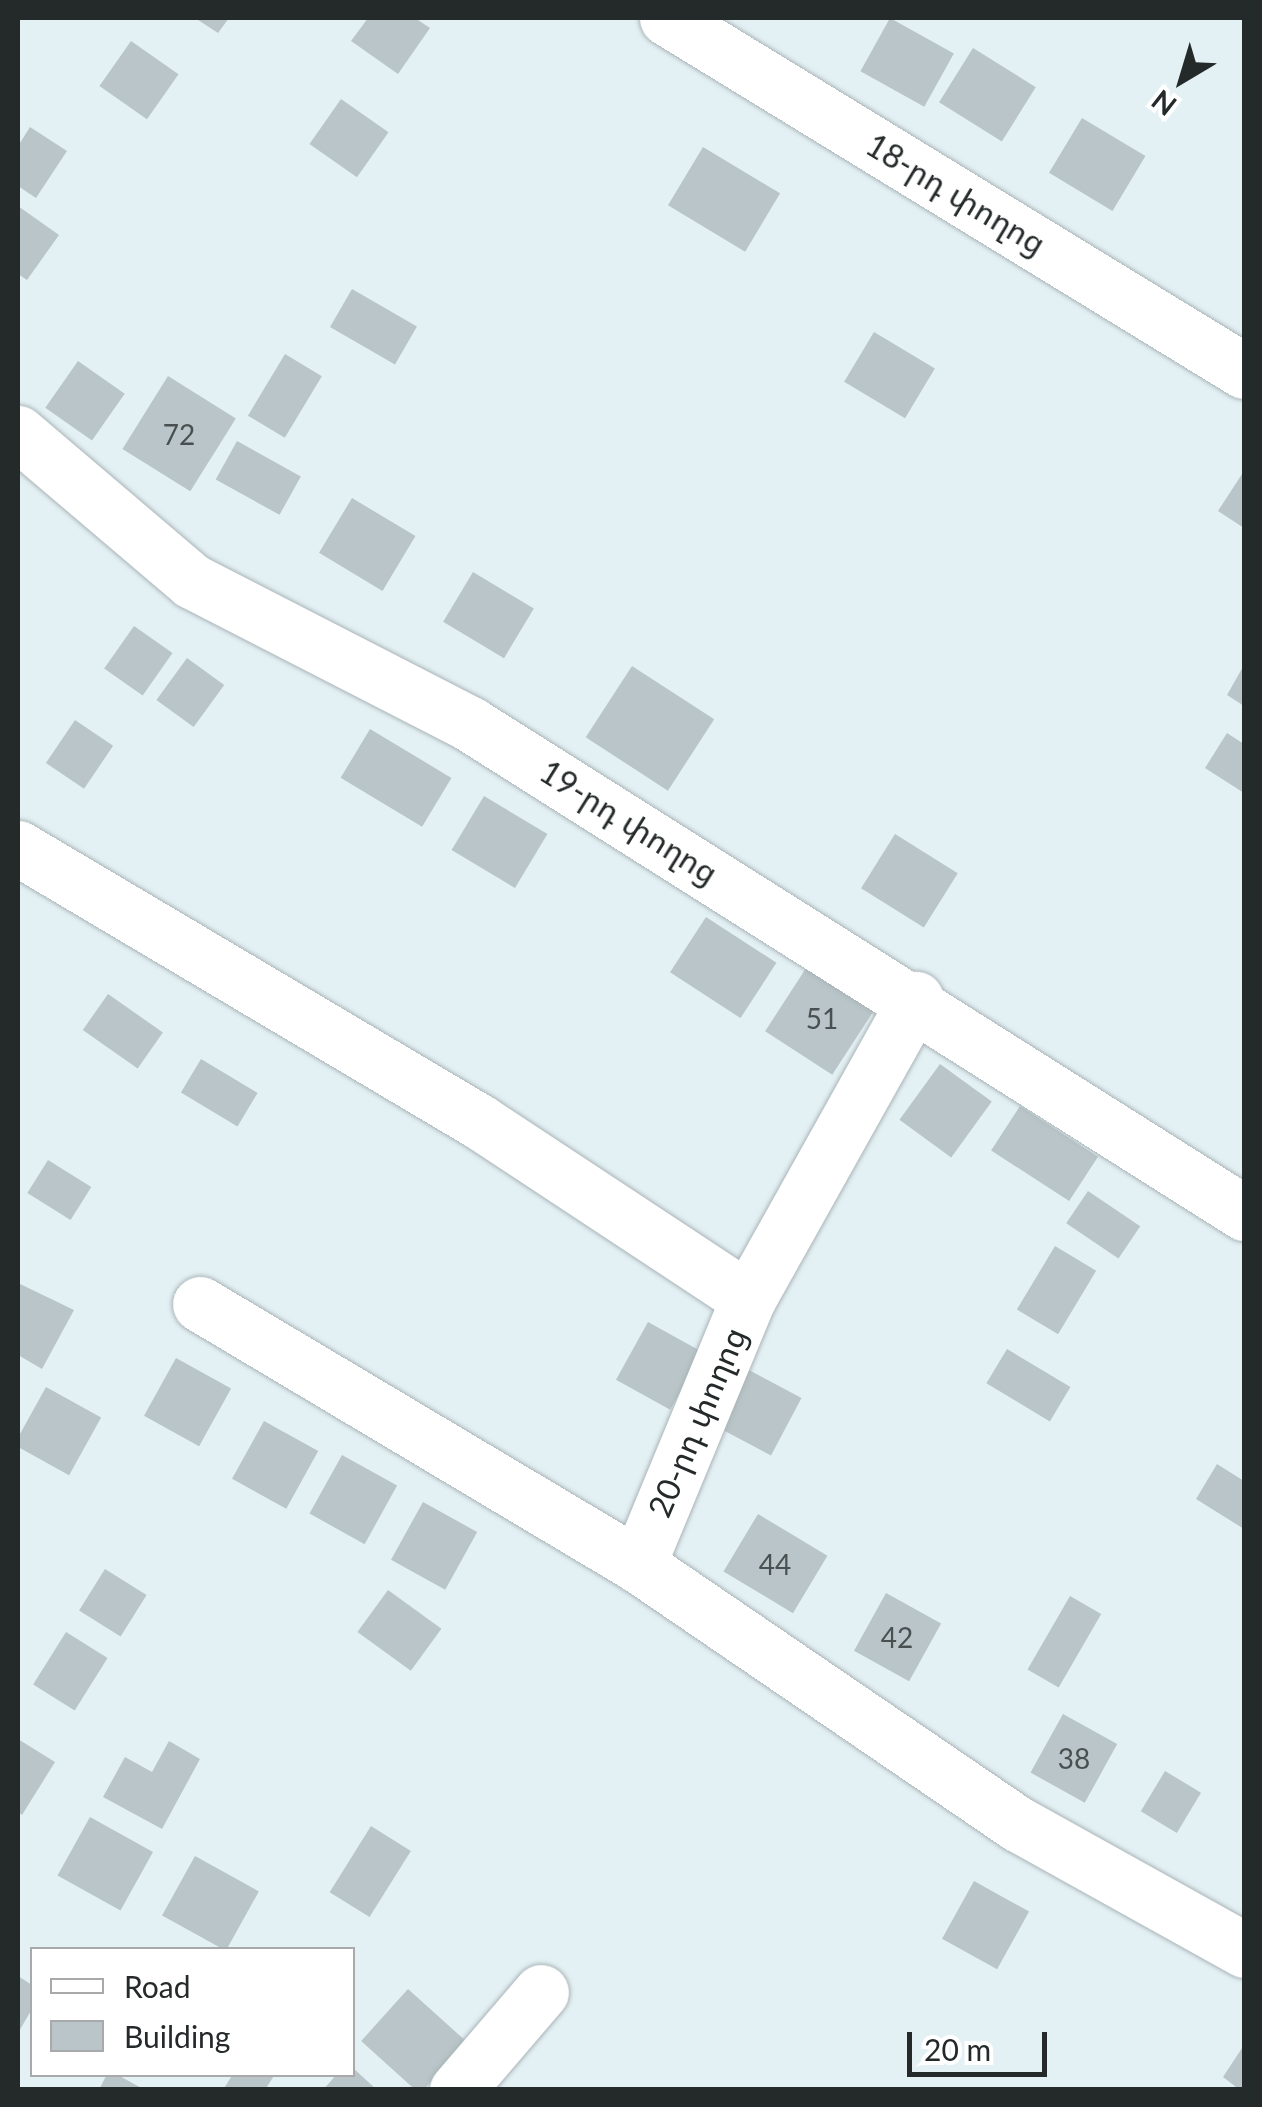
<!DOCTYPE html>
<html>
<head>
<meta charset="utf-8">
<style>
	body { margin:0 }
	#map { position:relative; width:1262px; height:2107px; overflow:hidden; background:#e4f1f4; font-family:Lato,"Noto Sans Armenian",sans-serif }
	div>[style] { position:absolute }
	.building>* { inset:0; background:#b9c5c8; transform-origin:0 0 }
	.roads { filter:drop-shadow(0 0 2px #a9b4b8) drop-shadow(0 0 2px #a9b4b8) }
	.minor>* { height:55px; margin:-27.5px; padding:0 27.5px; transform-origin:27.5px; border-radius:27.5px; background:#fff }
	span { translate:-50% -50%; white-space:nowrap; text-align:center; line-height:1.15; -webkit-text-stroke:9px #fff; paint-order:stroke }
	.number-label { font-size:28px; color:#495052 }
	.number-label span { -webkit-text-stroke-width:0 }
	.street-label { font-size:32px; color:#24292a }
	.frame { position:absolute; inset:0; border:20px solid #24292a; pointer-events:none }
	.legend { position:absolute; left:30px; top:1947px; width:325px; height:130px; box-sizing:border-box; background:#fff; border:2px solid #a7a9aa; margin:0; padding:12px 18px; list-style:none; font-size:30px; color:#24292a }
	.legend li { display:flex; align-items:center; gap:20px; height:50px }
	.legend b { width:50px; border:2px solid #a7a9aa }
	.north { position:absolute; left:1132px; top:30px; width:100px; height:100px; -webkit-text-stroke:8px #fff; paint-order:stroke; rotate:218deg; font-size:28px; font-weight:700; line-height:40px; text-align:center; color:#24292a }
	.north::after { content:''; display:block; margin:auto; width:35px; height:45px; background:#24292a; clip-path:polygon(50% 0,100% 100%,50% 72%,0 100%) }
	.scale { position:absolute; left:907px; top:2032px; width:140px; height:45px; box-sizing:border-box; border:5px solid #24292a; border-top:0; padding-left:12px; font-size:30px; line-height:35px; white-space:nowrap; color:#24292a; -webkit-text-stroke:8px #fff; paint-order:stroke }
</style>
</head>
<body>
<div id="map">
	<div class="building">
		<i style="clip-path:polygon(195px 18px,229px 18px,218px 33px)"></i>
		<i style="clip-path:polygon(368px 18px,415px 18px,430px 28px,398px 74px,351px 41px)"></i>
		<i style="left:890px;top:18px;width:73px;height:61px;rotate:29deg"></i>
		<i style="left:131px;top:41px;width:58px;height:55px;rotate:35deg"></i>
		<i style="left:973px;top:48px;width:74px;height:64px;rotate:32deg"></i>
		<i style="left:341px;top:99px;width:58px;height:55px;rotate:35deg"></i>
		<i style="left:1082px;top:118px;width:74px;height:64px;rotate:31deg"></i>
		<i style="clip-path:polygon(30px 127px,67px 151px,36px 198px,18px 186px,18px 146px)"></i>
		<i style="left:703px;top:147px;width:90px;height:68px;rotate:31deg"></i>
		<i style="clip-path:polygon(18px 206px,59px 235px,27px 280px,18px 274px)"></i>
		<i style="left:352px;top:289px;width:75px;height:44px;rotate:30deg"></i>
		<i style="left:874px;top:332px;width:71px;height:58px;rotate:31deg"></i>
		<i style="left:285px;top:354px;width:43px;height:72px;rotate:31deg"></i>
		<i style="left:78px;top:361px;width:57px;height:57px;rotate:35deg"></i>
		<i style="left:168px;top:376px;width:80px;height:86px;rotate:32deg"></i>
		<i style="left:237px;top:441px;width:73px;height:44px;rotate:29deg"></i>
		<i style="clip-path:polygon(1244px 471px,1244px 528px,1218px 511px)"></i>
		<i style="left:352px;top:498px;width:74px;height:64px;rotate:31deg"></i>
		<i style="left:473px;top:572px;width:71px;height:58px;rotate:31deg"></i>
		<i style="left:134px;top:626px;width:47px;height:52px;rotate:35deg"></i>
		<i style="left:187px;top:658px;width:46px;height:52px;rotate:36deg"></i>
		<i style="clip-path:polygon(1244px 665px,1244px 706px,1227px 695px)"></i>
		<i style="left:632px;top:666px;width:98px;height:85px;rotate:33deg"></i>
		<i style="left:75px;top:720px;width:46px;height:52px;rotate:34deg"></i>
		<i style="left:370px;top:729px;width:95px;height:57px;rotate:31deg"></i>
		<i style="clip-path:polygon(1227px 733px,1244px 744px,1244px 793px,1205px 768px)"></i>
		<i style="left:484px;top:796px;width:74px;height:63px;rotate:31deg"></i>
		<i style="left:895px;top:834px;width:74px;height:64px;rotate:32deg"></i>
		<i style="left:706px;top:917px;width:84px;height:66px;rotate:33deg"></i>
		<i style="left:812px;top:959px;width:80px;height:86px;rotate:33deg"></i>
		<i style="left:108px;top:994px;width:67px;height:44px;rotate:35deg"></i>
		<i style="left:201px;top:1059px;width:66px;height:39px;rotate:31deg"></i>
		<i style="left:940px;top:1064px;width:64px;height:69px;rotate:36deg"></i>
		<i style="left:1020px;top:1106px;width:93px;height:53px;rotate:33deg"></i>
		<i style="left:48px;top:1160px;width:51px;height:39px;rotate:32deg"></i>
		<i style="left:1088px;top:1191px;width:63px;height:39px;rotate:34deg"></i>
		<i style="left:1055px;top:1246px;width:48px;height:74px;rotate:31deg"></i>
		<i style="clip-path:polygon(18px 1283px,74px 1310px,42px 1369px,18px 1355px)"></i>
		<i style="left:648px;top:1322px;width:62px;height:66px;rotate:29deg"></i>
		<i style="left:1007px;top:1349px;width:74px;height:40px;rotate:31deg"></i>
		<i style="left:176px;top:1358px;width:63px;height:66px;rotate:29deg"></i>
		<i style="left:745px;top:1368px;width:64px;height:65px;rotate:28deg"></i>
		<i style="left:46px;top:1387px;width:63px;height:66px;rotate:29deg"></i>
		<i style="left:264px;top:1421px;width:62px;height:66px;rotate:29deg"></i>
		<i style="left:342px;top:1455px;width:63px;height:67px;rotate:29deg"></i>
		<i style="clip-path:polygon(1217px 1464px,1244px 1481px,1244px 1529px,1196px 1499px)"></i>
		<i style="left:423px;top:1502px;width:62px;height:66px;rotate:29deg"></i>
		<i style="left:758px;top:1514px;width:81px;height:67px;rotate:31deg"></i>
		<i style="left:105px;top:1569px;width:49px;height:49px;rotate:32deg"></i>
		<i style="left:388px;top:1590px;width:66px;height:52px;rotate:36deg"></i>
		<i style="left:886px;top:1593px;width:63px;height:66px;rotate:29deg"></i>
		<i style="left:1070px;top:1596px;width:36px;height:85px;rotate:30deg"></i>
		<i style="left:66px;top:1632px;width:49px;height:62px;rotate:32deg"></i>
		<i style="left:1063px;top:1714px;width:62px;height:67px;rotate:29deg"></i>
		<i style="clip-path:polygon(18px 1739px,55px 1762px,22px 1815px,18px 1812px)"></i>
		<i style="clip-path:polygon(169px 1741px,200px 1759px,162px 1829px,103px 1797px,125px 1757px,152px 1772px)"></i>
		<i style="left:1165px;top:1771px;width:42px;height:47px;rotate:31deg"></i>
		<i style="left:90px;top:1817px;width:72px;height:67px;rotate:29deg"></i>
		<i style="left:371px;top:1826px;width:47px;height:78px;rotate:32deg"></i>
		<i style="left:195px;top:1856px;width:73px;height:68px;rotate:29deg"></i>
		<i style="left:974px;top:1881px;width:63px;height:66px;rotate:29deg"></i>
		<i style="clip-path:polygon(18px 1976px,32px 1985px,32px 2009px,18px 2033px)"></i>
		<i style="left:408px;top:1989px;width:79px;height:70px;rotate:42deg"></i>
		<i style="clip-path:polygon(1244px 2045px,1244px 2090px,1240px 2090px,1223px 2077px)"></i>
		<i style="clip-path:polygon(352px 2067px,377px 2090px,323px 2090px,337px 2074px,352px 2074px)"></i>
		<i style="clip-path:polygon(107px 2074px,116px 2074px,145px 2090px,99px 2090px)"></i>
		<i style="clip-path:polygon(233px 2074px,275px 2074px,265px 2090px,223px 2090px)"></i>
	</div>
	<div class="roads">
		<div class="minor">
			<i style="left:667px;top:18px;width:676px;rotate:31.46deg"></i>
			<i style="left:18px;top:433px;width:228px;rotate:40.4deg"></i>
			<i style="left:192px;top:581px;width:313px;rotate:27.2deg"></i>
			<i style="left:470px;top:724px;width:916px;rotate:32.28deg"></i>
			<i style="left:18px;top:848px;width:537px;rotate:30.67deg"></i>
			<i style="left:480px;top:1122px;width:321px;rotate:33.4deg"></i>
			<i style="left:748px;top:1299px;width:288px;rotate:112.5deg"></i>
			<i style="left:638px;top:1565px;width:460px;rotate:34.3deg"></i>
			<i style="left:1018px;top:1824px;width:259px;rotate:29.1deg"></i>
			<i style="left:748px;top:1299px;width:344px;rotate:-60.8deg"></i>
			<i style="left:200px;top:1304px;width:510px;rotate:30.79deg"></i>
			<i style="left:457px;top:2090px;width:129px;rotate:-49.4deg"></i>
		</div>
	</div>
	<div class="number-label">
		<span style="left:179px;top:434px">72</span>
		<span style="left:822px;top:1018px">51</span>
		<span style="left:775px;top:1564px">44</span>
		<span style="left:897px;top:1637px">42</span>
		<span style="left:1074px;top:1758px">38</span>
	</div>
	<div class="street-label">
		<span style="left:956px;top:194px;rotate:31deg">18-րդ փողոց</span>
		<span style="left:629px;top:822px;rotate:32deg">19-րդ փողոց</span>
		<span style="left:697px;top:1422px;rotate:-67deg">20-րդ փողոց</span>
	</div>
	<div class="frame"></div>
	<ul class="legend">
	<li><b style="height:12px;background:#fff"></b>Road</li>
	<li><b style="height:28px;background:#b9c5c8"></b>Building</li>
	</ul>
	<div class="north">N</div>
	<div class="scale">20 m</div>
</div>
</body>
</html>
